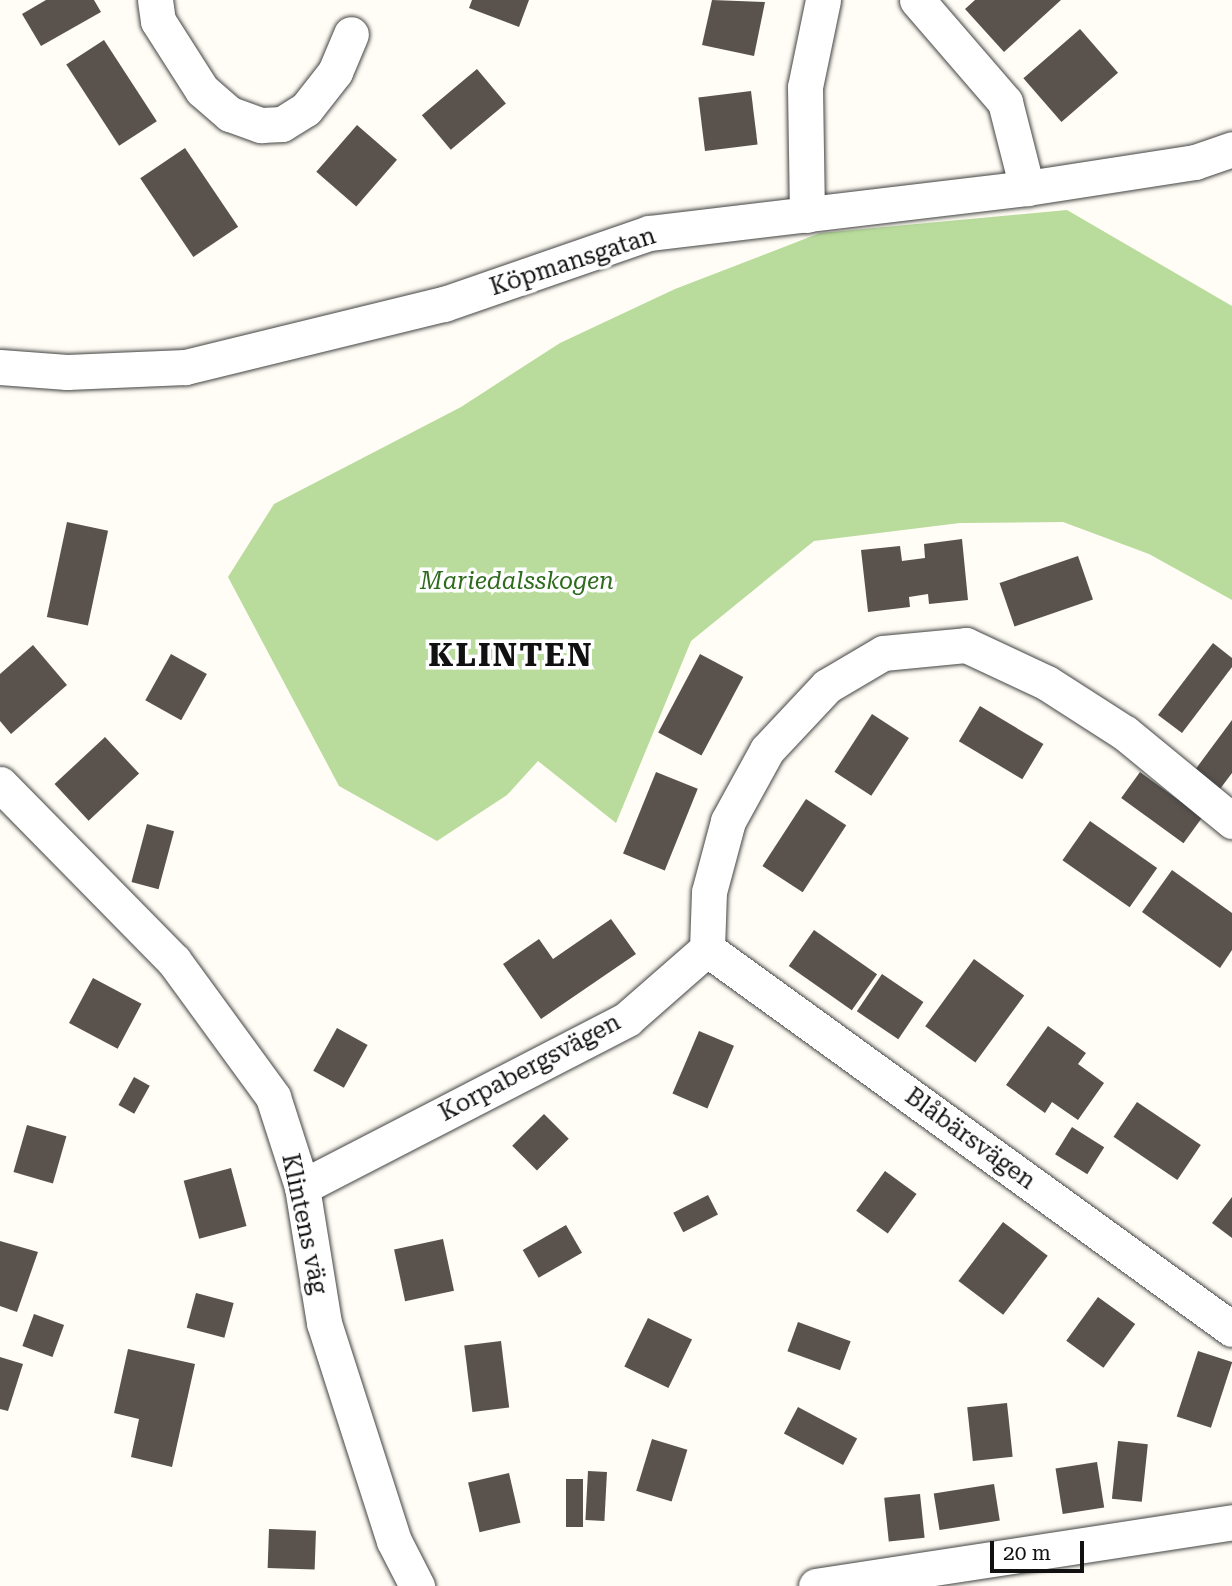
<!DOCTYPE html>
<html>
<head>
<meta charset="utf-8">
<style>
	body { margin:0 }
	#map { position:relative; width:1232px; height:1586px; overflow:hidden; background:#fffdf5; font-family:"Roboto Serif",serif }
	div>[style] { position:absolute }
	.forest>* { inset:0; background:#b9dc9c }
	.building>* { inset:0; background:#5a524d; transform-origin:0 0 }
	.roads { filter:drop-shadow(0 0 2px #444) drop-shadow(0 0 2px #444) }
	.minor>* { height:35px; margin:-17.5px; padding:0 17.5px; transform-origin:17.5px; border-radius:17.5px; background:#fff }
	span { translate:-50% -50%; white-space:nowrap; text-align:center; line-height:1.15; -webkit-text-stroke:7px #fff; paint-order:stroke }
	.street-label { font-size:24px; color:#111 }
	.park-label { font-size:24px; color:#2f6b1f; font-style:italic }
	.district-label { font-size:32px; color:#111; font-weight:700; letter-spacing:2px }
	.scale { position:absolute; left:990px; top:1541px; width:94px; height:32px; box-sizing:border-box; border:4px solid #111; border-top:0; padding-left:9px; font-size:21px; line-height:24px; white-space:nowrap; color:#111; -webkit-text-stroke:5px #fff; paint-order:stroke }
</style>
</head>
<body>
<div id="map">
	<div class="forest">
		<i style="clip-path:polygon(1067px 210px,1232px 306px,1232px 600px,1149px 554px,1063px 522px,960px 523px,814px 541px,691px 641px,616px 823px,538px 761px,507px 795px,437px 841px,339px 786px,228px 577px,274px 504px,461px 407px,560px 343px,675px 289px,820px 233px)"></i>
	</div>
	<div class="building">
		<i style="clip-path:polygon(46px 0,94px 0,101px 12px,41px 46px,22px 14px)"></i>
		<i style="clip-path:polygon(472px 0,529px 0,519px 27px,469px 8px)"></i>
		<i style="clip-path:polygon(712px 0,765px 2px,754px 56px,702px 45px)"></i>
		<i style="clip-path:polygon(975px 0,1061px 0,1004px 52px,965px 9px)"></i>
		<i style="left:1080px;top:29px;width:58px;height:75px;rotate:49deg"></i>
		<i style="left:104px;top:40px;width:97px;height:45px;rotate:57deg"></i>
		<i style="left:477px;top:69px;width:45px;height:72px;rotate:50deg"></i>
		<i style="left:751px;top:91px;width:54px;height:53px;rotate:83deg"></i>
		<i style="left:357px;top:125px;width:53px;height:62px;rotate:41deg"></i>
		<i style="left:185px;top:148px;width:95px;height:54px;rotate:56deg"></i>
		<i style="left:67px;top:522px;width:42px;height:97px;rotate:12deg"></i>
		<i style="clip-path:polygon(962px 539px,968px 600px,929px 604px,928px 594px,909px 597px,910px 607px,868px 612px,861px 550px,900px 546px,902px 561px,925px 558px,924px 544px)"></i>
		<i style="left:1078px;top:556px;width:46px;height:83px;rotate:71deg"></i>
		<i style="clip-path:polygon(1213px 643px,1232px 658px,1232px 667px,1182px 733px,1158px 715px)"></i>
		<i style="clip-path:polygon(33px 645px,67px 685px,11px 734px,0 721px,0 674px)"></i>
		<i style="left:171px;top:654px;width:41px;height:53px;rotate:29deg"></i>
		<i style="left:700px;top:654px;width:49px;height:89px;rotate:28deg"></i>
		<i style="left:980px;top:706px;width:74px;height:41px;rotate:31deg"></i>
		<i style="left:872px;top:714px;width:44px;height:69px;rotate:33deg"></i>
		<i style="clip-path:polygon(1232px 720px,1232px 773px,1214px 797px,1189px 778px)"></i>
		<i style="left:105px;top:737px;width:50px;height:69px;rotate:47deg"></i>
		<i style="left:656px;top:772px;width:45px;height:88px;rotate:22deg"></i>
		<i style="left:1140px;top:772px;width:77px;height:32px;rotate:36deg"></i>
		<i style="left:806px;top:799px;width:48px;height:80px;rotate:33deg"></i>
		<i style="left:1090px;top:821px;width:82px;height:48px;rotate:35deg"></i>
		<i style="left:147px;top:824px;width:28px;height:60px;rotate:15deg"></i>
		<i style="clip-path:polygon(1172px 870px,1232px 913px,1232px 950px,1220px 968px,1142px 912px)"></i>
		<i style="clip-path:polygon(611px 919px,636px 954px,541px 1019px,503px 964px,539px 939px,553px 959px)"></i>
		<i style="left:814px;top:930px;width:77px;height:44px;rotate:35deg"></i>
		<i style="left:974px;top:959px;width:62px;height:83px;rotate:36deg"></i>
		<i style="left:882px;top:974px;width:50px;height:45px;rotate:34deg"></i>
		<i style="left:93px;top:978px;width:55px;height:51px;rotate:28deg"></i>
		<i style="clip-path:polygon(1048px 1026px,1086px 1053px,1078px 1064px,1104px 1083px,1078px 1120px,1052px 1102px,1045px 1113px,1006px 1085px)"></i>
		<i style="left:337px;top:1028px;width:35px;height:49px;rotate:29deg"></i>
		<i style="left:699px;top:1031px;width:38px;height:68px;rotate:23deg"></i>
		<i style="left:134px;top:1077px;width:18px;height:32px;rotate:29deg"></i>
		<i style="left:1137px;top:1102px;width:77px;height:42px;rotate:34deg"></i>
		<i style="left:544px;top:1114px;width:35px;height:45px;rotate:45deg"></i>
		<i style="left:27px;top:1125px;width:41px;height:49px;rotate:16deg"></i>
		<i style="left:1072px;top:1127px;width:38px;height:32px;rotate:32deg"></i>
		<i style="left:231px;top:1168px;width:60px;height:49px;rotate:75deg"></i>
		<i style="left:885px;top:1171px;width:39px;height:49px;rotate:36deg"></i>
		<i style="left:708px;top:1195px;width:22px;height:39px;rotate:63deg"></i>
		<i style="clip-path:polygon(1232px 1197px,1232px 1238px,1212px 1223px)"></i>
		<i style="left:1003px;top:1222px;width:56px;height:74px;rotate:37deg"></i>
		<i style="left:566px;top:1225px;width:32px;height:50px;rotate:60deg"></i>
		<i style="left:443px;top:1239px;width:53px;height:50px;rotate:78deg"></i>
		<i style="clip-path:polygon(0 1241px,38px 1252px,17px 1312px,0 1306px)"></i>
		<i style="left:196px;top:1293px;width:39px;height:36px;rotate:15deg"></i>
		<i style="left:1098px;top:1297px;width:46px;height:54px;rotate:36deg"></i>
		<i style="left:34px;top:1314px;width:32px;height:34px;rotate:20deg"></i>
		<i style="left:648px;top:1318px;width:49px;height:54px;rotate:26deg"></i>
		<i style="left:798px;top:1322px;width:56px;height:31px;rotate:20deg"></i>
		<i style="left:501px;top:1341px;width:67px;height:37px;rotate:83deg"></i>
		<i style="clip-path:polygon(128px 1349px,195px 1364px,172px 1467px,131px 1457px,139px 1419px,114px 1413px)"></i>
		<i style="left:1198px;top:1351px;width:36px;height:69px;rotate:18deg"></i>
		<i style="clip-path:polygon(0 1357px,23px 1364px,8px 1411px,0 1409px)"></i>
		<i style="left:1007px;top:1403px;width:54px;height:40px;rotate:84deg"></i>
		<i style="left:798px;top:1407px;width:67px;height:30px;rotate:28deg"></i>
		<i style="left:652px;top:1439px;width:37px;height:54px;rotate:17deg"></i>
		<i style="left:1118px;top:1441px;width:30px;height:58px;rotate:6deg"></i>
		<i style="left:1097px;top:1462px;width:46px;height:42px;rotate:81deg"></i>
		<i style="left:588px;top:1471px;width:19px;height:49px;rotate:3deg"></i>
		<i style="left:509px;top:1473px;width:51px;height:42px;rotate:77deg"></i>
		<i style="left:566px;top:1479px;width:17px;height:48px"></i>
		<i style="left:994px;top:1484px;width:37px;height:61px;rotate:81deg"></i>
		<i style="left:920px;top:1494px;width:44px;height:36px;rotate:84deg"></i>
		<i style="left:269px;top:1529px;width:47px;height:39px;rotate:2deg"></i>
	</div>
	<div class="roads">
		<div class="minor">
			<i style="left:155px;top:0;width:21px;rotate:82deg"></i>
			<i style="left:158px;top:21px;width:82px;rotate:57.5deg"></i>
			<i style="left:202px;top:90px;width:37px;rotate:41deg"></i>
			<i style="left:230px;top:114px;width:33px;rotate:20deg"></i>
			<i style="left:261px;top:125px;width:21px;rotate:-3deg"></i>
			<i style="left:282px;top:124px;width:28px;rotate:-32deg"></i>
			<i style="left:306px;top:109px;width:47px;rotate:-51.9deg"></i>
			<i style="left:335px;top:72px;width:41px;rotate:-67.2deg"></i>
			<i style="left:917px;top:0;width:135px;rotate:49.2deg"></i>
			<i style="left:1005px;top:102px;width:89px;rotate:75.7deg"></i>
			<i style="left:807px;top:215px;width:128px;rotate:-90.9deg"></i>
			<i style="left:805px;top:87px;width:89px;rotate:-78.3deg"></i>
			<i style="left:0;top:367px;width:67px;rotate:4.3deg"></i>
			<i style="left:67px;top:372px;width:118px;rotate:-2.4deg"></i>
			<i style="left:185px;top:367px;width:267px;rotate:-13.7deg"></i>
			<i style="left:444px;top:304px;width:217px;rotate:-19.1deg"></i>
			<i style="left:649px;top:233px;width:381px;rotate:-6.8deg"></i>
			<i style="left:1027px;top:188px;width:170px;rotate:-8.8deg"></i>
			<i style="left:1195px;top:162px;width:39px;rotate:-19deg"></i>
			<i style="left:0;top:784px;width:248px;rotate:45.5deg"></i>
			<i style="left:174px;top:961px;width:168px;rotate:53.9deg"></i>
			<i style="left:273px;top:1097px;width:95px;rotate:72.1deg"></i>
			<i style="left:302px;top:1187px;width:138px;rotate:80.8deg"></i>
			<i style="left:324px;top:1323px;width:229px;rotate:72.2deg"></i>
			<i style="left:394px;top:1541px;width:51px;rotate:62.9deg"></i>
			<i style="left:707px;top:949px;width:648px;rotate:35.9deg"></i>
			<i style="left:302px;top:1187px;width:366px;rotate:-27.3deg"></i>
			<i style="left:627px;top:1019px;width:106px;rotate:-41.2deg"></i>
			<i style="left:707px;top:949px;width:57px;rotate:-88deg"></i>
			<i style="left:709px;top:892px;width:73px;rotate:-75deg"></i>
			<i style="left:728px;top:821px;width:81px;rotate:-61.2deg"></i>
			<i style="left:767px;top:750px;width:88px;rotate:-46.8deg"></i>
			<i style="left:827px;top:686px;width:65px;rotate:-30.5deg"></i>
			<i style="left:883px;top:653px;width:83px;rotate:-5.5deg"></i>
			<i style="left:966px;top:645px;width:89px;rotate:25.1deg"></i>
			<i style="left:1047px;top:683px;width:93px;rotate:32.7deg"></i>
			<i style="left:1125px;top:733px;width:139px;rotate:39.4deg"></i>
			<i style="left:816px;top:1586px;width:421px;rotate:-8.7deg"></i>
		</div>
	</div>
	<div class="street-label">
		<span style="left:573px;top:262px;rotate:-18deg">Köpmansgatan</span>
		<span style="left:530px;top:1068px;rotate:-28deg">Korpabergsvägen</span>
		<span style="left:970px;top:1139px;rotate:36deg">Blåbärsvägen</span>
		<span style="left:304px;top:1224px;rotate:78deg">Klintens väg</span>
	</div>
	<div class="park-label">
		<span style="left:517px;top:582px">Mariedalsskogen</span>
	</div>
	<div class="district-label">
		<span style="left:511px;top:655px">KLINTEN</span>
	</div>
	<div class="scale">20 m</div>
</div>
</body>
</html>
